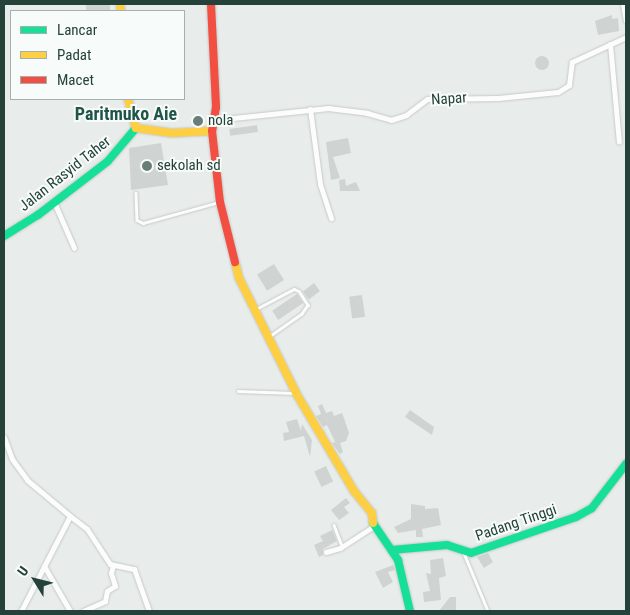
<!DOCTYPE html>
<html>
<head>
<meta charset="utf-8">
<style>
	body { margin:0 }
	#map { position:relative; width:630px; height:615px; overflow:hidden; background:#e8edeb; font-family:"Roboto Condensed",sans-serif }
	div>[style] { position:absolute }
	.building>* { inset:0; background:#cfd4d2; transform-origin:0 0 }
	.round { border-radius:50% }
	.roads { filter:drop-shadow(0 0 1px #c5cac8) drop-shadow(0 0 1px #c5cac8) }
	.lane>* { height:2.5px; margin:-1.25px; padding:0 1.25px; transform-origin:1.25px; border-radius:1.25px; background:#fcfcfc }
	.street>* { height:5px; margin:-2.5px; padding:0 2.5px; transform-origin:2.5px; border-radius:2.5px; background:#fcfcfc }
	.fast>* { height:8px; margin:-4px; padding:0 4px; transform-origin:4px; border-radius:4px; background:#16e098 }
	.slow>* { height:8px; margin:-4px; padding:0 4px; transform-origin:4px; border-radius:4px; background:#ffcf43 }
	.jam>* { height:8px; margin:-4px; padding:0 4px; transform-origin:4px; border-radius:4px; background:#f24e42 }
	.dots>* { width:14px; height:14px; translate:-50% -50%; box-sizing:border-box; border:2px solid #f7fbf9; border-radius:50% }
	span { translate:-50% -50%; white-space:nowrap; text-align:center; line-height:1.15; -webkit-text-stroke:4px #f7fbf9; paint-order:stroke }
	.street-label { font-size:15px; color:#24423a }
	.poi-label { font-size:15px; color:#24423a }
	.left { translate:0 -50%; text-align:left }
	.quarter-label { font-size:18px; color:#1f5548; font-weight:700 }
	.frame { position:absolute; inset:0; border:5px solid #24423a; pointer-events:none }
	.legend { position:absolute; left:10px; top:10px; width:175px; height:90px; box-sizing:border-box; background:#f7fbf9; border:1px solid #a3b1ad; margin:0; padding:6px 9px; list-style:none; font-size:15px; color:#24423a }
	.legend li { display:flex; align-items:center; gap:10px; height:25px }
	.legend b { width:25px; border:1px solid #a3b1ad }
	.north { position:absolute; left:10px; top:555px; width:50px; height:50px; -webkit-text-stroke:4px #f7fbf9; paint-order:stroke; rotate:306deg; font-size:14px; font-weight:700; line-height:20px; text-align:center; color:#24423a }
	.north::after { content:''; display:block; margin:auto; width:18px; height:22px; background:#24423a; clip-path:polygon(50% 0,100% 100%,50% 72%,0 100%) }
</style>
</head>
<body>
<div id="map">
	<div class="building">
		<i style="left:86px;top:4px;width:24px;height:7px"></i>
		<i style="clip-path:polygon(612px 15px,612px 19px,618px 18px,619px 31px,598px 35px,595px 21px)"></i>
		<i class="round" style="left:535px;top:56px;width:14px;height:14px"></i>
		<i style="left:257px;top:125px;width:7px;height:28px;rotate:82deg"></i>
		<i style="clip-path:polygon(348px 138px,351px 153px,333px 157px,340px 178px,331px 180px,326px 142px)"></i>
		<i style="clip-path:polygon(161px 143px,168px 185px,131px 190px,129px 148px)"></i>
		<i style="clip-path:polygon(345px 179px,346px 186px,356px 182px,360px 191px,340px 191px,339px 180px)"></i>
		<i style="left:274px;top:264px;width:19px;height:20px;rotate:58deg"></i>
		<i style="left:314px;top:283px;width:10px;height:14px;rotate:53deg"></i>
		<i style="left:297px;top:294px;width:11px;height:30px;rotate:56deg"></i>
		<i style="left:362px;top:295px;width:22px;height:13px;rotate:82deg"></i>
		<i style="clip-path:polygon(322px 404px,326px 413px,332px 411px,334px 416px,342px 413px,344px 418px,349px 433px,346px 441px,340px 443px,343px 452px,340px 454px,332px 443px,335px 442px,327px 425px,323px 427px,316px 416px,321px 414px,318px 406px)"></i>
		<i style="clip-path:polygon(410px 410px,434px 427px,432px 435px,405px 417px)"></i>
		<i style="clip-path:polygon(297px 419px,301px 431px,302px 424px,312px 440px,310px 457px,304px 436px,284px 441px,283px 433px,289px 432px,286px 422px)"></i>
		<i style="left:326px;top:466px;width:17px;height:13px;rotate:65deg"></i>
		<i style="clip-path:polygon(346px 498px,350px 503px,344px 507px,349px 513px,339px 520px,331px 510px)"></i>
		<i style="clip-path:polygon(411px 504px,425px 506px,425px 509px,438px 508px,441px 525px,422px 529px,423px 537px,416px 537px,416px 530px,398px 533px,394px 527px,411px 519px)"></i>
		<i style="clip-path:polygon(332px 530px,337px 541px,323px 549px,323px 555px,319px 557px,314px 545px,323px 541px,320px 536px)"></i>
		<i style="clip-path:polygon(488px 553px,493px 562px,484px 568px,477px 557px)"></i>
		<i style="clip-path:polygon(443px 558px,446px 576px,439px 578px,441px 600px,424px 602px,423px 592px,430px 591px,426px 573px,431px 574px,430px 560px)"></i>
		<i style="clip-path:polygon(393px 565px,395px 570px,388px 572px,393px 582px,383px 588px,375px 572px)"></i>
		<i style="clip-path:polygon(450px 597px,456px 597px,456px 611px,439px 611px)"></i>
	</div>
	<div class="roads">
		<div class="lane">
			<i style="left:136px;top:193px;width:27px;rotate:88deg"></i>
			<i style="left:137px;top:220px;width:7px;rotate:27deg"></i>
			<i style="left:143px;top:223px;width:79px;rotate:-15.4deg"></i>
			<i style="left:256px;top:309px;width:43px;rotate:-27.8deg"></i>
			<i style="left:294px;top:289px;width:5px;rotate:22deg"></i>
			<i style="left:299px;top:291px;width:17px;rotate:57deg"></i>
			<i style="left:308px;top:305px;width:11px;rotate:124deg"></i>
			<i style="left:302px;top:314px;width:39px;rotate:145deg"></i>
			<i style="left:238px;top:391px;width:56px;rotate:2deg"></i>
			<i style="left:334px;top:525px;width:22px;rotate:69deg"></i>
			<i style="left:464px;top:553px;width:63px;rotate:67.5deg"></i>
		</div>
		<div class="street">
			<i style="left:623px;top:4px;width:17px;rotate:80deg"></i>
			<i style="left:610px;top:44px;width:98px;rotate:84.8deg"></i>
			<i style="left:310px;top:109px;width:76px;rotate:82.4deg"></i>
			<i style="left:320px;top:184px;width:36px;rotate:72deg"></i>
			<i style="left:214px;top:120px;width:115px;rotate:-6deg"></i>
			<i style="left:328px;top:108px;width:39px;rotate:7deg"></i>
			<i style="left:367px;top:113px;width:25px;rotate:16deg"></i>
			<i style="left:391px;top:120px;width:16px;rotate:-18deg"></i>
			<i style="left:406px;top:115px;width:26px;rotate:-37deg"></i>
			<i style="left:427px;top:99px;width:71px;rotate:-0.8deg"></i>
			<i style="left:498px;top:98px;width:60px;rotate:-5.7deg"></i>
			<i style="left:558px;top:92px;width:13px;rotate:-32deg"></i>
			<i style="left:569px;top:85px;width:23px;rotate:-83deg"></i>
			<i style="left:572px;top:62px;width:60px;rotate:-24.8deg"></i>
			<i style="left:54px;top:202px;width:50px;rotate:66.5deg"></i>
			<i style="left:4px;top:437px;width:23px;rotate:70deg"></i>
			<i style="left:12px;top:459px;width:26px;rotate:54deg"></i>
			<i style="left:27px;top:480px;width:56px;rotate:39.9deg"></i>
			<i style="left:70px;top:516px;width:107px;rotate:117.3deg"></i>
			<i style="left:70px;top:516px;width:21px;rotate:37deg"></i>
			<i style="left:87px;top:529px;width:42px;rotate:56.7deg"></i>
			<i style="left:110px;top:564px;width:25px;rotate:12deg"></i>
			<i style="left:134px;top:569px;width:45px;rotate:70.3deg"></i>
			<i style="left:326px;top:552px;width:15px;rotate:-16deg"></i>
			<i style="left:340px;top:548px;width:40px;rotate:-32.9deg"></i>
			<i style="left:44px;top:566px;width:52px;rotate:60deg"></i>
			<i style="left:83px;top:611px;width:24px;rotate:-24deg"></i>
			<i style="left:105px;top:601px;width:10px;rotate:-79deg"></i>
			<i style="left:107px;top:591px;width:9px;rotate:-32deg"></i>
			<i style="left:115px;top:586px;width:14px;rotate:-107deg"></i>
			<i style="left:111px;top:573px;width:8px;rotate:-76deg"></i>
		</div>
		<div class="fast">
			<i style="left:4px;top:236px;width:40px;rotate:-32deg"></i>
			<i style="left:38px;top:215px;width:88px;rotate:-37.6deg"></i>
			<i style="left:108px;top:161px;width:43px;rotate:-49.7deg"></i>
			<i style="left:373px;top:523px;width:45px;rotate:56deg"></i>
			<i style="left:398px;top:560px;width:52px;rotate:76.8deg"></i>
			<i style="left:392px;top:550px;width:55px;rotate:-5.2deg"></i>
			<i style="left:447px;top:545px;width:25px;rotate:18deg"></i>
			<i style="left:471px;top:553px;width:111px;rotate:-18.9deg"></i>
			<i style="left:576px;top:517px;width:18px;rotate:-29deg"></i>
			<i style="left:592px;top:508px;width:56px;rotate:-52.3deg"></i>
		</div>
		<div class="slow">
			<i style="left:120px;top:4px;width:7px;rotate:82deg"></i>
			<i style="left:128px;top:99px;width:30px;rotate:75deg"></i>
			<i style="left:136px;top:128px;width:36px;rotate:8deg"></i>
			<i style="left:172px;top:133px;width:40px;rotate:-2.9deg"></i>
			<i style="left:235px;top:262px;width:16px;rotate:76deg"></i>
			<i style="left:239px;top:278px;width:128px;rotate:63.6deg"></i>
			<i style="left:296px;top:393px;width:114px;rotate:59.4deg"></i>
			<i style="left:354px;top:491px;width:28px;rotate:51deg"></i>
			<i style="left:372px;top:513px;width:10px;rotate:84deg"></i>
		</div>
		<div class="jam">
			<i style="left:211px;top:4px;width:103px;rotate:87.2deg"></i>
			<i style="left:216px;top:107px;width:24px;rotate:99deg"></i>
			<i style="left:212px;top:131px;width:71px;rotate:83.6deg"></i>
			<i style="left:220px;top:202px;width:62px;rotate:76deg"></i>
		</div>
	</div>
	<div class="dots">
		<i style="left:198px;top:121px;background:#697e78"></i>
		<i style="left:147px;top:166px;background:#697e78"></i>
	</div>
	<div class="street-label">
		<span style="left:449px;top:99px;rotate:-4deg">Napar</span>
		<span style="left:65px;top:174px;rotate:-38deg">Jalan Rasyid Taher</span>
		<span style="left:516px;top:523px;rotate:-19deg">Padang Tinggi</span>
	</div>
	<div class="poi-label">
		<span class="left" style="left:208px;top:121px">nola</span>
		<span class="left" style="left:157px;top:166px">sekolah sd</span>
	</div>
	<div class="quarter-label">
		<span style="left:126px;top:114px">Paritmuko Aie</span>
	</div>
	<div class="frame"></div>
	<ul class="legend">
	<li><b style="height:6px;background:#16e098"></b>Lancar</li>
	<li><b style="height:6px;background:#ffcf43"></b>Padat</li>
	<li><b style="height:6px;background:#f24e42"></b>Macet</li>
	</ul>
	<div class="north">U</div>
</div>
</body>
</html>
